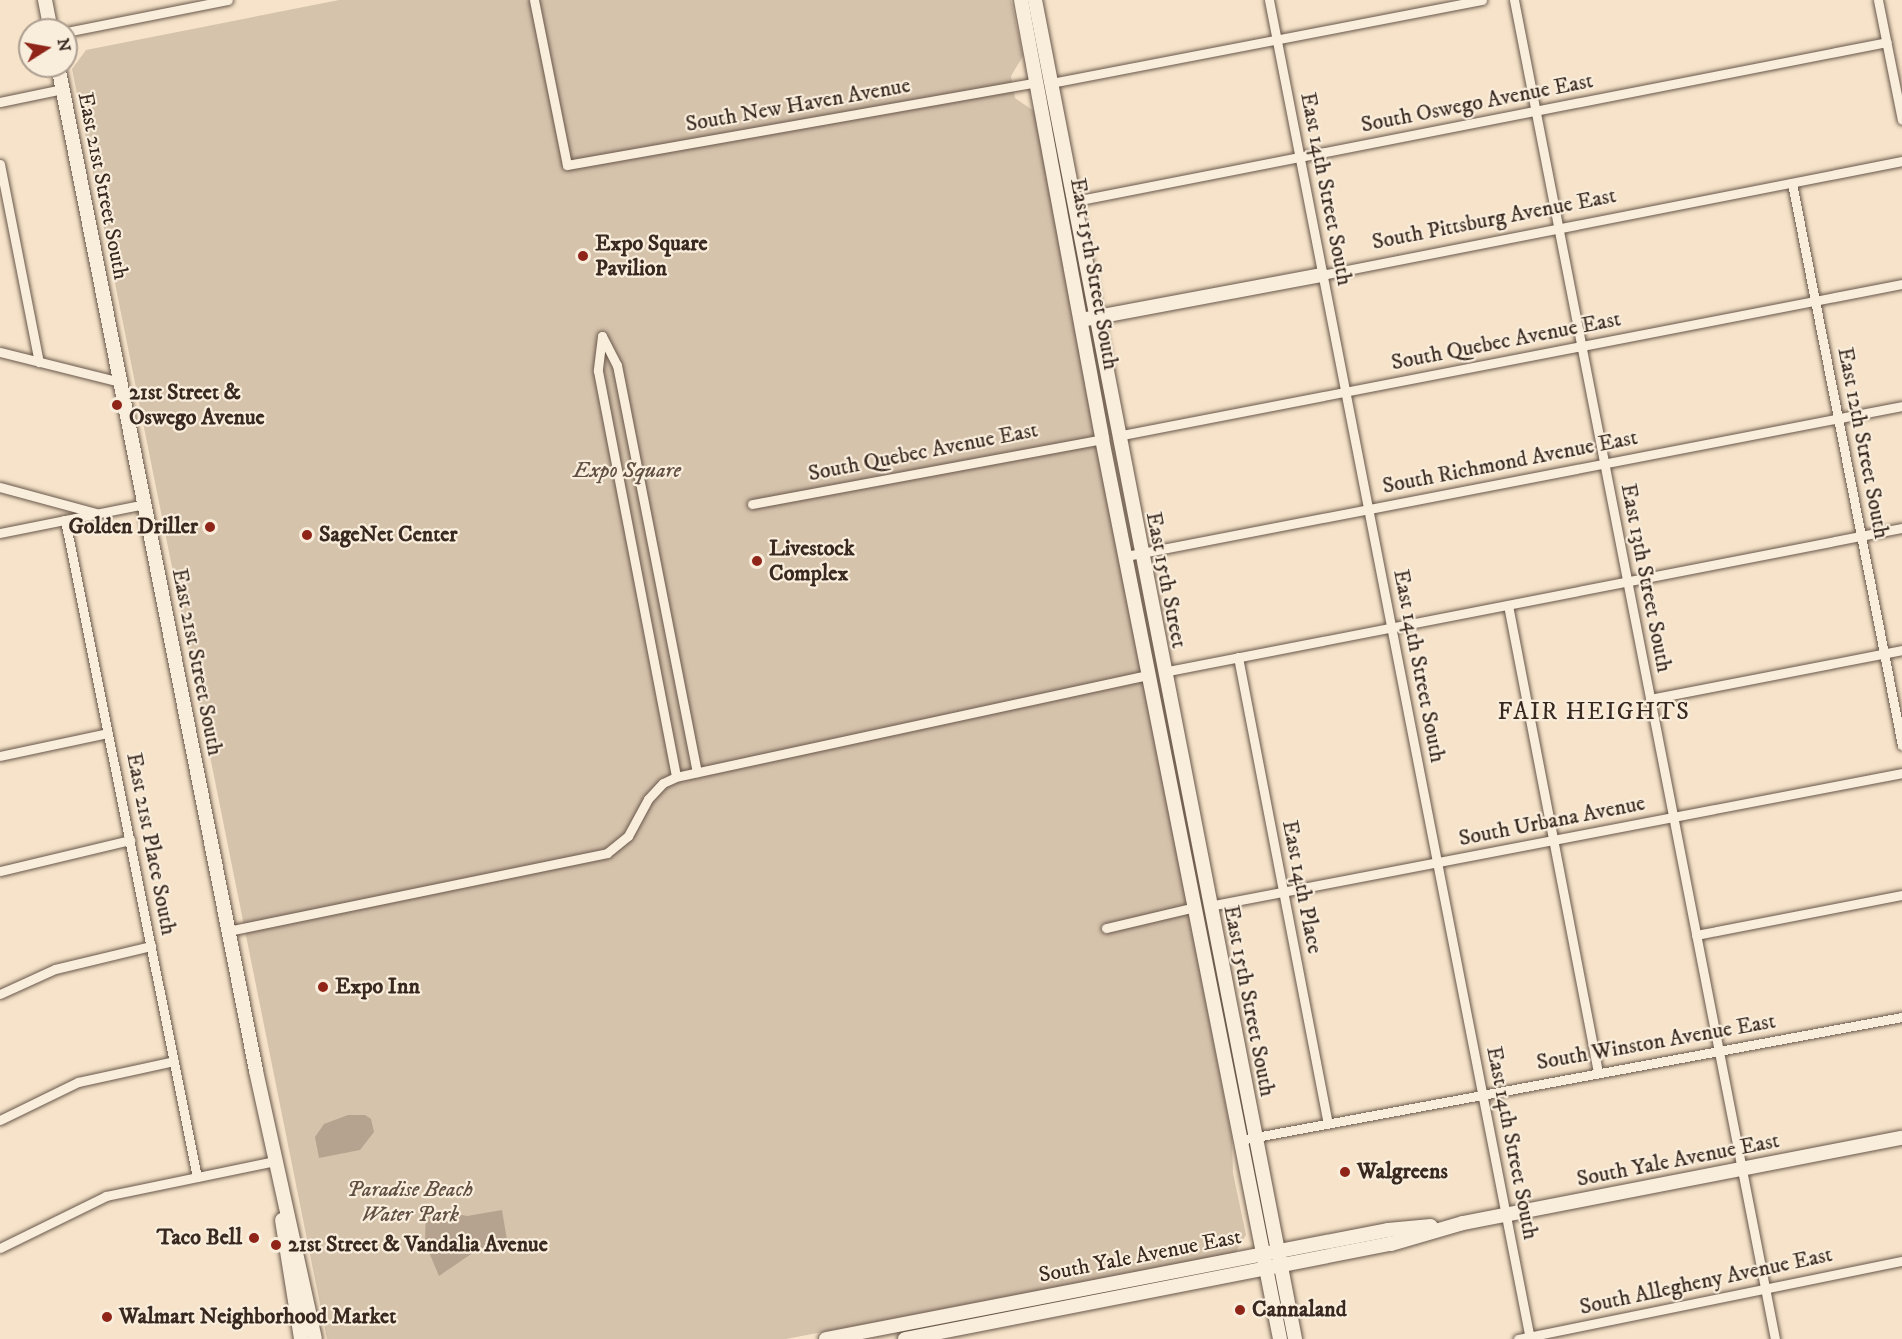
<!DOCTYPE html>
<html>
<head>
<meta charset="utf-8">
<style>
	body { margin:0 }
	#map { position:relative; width:1902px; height:1339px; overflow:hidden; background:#f6e3c9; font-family:"IM FELL DW Pica",serif }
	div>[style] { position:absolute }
	.green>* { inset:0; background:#d6c3ac }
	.water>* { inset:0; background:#b5a38f }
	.roads { filter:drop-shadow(0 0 2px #68574a) drop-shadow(0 0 2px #68574a) }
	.street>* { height:9px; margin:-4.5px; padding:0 4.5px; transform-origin:4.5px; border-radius:4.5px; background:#f9eddc }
	.secondary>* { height:14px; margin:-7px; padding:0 7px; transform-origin:7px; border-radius:7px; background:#f9eddc }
	.dots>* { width:16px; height:16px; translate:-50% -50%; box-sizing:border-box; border:3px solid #f9eddc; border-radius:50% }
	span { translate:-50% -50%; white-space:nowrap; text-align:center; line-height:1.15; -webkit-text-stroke:4.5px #f9eddc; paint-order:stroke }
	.street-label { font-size:22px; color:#38281f }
	.poi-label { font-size:22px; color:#38281f; font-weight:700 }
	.left { translate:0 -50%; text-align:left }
	.right { translate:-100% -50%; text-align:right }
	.park-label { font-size:22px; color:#604f42; font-style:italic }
	.neighbourhood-label { font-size:24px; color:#38281f; letter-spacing:1.5px }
	.north { position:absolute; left:18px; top:18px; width:60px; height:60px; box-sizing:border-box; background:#f9eddc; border:2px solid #ac9e90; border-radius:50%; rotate:79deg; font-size:16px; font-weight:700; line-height:24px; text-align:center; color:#38281f }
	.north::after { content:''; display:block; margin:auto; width:21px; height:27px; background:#8f2418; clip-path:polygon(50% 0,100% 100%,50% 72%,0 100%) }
</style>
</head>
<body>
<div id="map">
	<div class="green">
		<i style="clip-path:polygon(339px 0,1011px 0,1023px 56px,1011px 76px,1015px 98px,1034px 111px,1232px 1138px,1233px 1173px,1246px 1235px,1235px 1253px,786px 1339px,327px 1339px,72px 69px,86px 50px)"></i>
	</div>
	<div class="water">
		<i style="clip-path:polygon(348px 1115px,365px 1115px,371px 1119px,374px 1132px,360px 1150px,319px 1158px,315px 1137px,324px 1124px)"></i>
		<i style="clip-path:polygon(426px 1208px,467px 1216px,502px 1210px,508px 1246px,474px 1252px,439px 1276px,425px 1243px)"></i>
	</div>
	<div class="roads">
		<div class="street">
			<i style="left:534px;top:0;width:168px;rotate:78.7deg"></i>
			<i style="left:567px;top:165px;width:476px;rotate:-10deg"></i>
			<i style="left:1269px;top:0;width:1364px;rotate:78.97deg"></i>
			<i style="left:1514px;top:0;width:1364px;rotate:78.97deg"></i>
			<i style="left:1878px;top:0;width:122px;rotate:78.7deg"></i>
			<i style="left:66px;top:32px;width:165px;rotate:-11.2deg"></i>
			<i style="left:1051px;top:83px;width:439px;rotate:-10.9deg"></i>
			<i style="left:0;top:102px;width:64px;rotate:-11.7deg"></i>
			<i style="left:0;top:164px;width:202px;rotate:78.9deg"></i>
			<i style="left:1792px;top:183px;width:573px;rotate:78.93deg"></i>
			<i style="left:1075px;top:201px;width:827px;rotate:-11.08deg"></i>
			<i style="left:1322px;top:275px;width:591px;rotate:-11.12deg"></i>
			<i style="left:602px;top:336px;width:35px;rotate:97deg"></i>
			<i style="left:598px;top:371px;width:413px;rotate:79.1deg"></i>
			<i style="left:602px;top:336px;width:33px;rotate:63deg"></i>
			<i style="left:617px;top:365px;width:415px;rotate:78.9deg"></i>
			<i style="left:0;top:352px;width:124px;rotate:14deg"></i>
			<i style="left:1117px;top:436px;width:800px;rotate:-10.96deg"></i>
			<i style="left:0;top:487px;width:99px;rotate:15.2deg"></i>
			<i style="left:752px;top:504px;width:356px;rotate:-10.5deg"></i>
			<i style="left:65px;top:520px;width:670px;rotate:78.64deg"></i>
			<i style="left:0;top:533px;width:148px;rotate:-11.3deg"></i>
			<i style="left:1126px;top:556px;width:790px;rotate:-10.94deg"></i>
			<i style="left:1508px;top:605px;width:475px;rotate:79.1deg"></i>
			<i style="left:1238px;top:657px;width:475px;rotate:79.1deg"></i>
			<i style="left:1163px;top:672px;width:753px;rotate:-11.03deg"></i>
			<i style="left:1650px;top:699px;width:257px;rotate:-11deg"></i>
			<i style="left:0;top:756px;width:110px;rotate:-12deg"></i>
			<i style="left:0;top:871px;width:134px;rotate:-13.4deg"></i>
			<i style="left:1209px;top:906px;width:706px;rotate:-10.86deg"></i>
			<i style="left:1106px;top:928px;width:91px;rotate:-13.3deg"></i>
			<i style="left:228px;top:931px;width:387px;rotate:-11.6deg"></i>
			<i style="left:607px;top:853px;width:27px;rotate:-39deg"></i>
			<i style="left:628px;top:836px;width:42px;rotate:-61.6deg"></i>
			<i style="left:648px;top:799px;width:22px;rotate:-47deg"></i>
			<i style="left:663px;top:783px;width:14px;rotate:-25deg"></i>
			<i style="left:676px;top:777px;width:484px;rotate:-12.2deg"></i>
			<i style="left:1696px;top:935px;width:210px;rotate:-11deg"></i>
			<i style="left:0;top:994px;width:60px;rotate:-24.4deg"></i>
			<i style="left:55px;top:969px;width:99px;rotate:-13.5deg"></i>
			<i style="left:0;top:1120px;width:87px;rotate:-26deg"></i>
			<i style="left:78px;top:1082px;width:98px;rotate:-12.3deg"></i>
			<i style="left:1240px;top:1140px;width:673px;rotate:-10.53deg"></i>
			<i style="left:0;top:1248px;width:118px;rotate:-26.1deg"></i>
			<i style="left:106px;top:1196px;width:173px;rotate:-11.7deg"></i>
			<i style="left:1518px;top:1339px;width:392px;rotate:-11.5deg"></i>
		</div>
		<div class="secondary">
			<i style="left:45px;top:0;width:31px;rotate:79deg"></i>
			<i style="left:1021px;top:0;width:446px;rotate:79.5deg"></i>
			<i style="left:1102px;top:439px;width:917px;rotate:78.81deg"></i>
			<i style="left:1035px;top:0;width:1364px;rotate:79.01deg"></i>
			<i style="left:58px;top:66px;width:1024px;rotate:78.85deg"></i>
			<i style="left:256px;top:1071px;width:274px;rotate:77.6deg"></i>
			<i style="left:1086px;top:319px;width:240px;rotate:-10.6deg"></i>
			<i style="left:282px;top:1220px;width:121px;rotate:80.9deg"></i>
			<i style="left:826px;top:1339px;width:572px;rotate:-10.98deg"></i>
			<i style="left:1388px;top:1230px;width:43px;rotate:-5.3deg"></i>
			<i style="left:905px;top:1339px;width:495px;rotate:-11.1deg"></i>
			<i style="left:1391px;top:1244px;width:75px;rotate:-16.3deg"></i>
			<i style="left:1463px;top:1223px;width:447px;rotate:-11deg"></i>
		</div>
	</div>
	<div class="dots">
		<i style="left:583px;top:256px;background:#8f2418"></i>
		<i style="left:117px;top:405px;background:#8f2418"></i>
		<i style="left:210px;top:527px;background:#8f2418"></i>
		<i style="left:307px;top:535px;background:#8f2418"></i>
		<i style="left:757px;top:561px;background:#8f2418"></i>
		<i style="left:323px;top:987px;background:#8f2418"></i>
		<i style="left:1345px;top:1172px;background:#8f2418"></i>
		<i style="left:254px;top:1238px;background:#8f2418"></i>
		<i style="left:276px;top:1245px;background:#8f2418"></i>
		<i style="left:1240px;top:1310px;background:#8f2418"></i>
		<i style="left:107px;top:1317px;background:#8f2418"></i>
	</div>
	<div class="street-label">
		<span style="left:1477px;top:103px;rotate:-11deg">South Oswego Avenue East</span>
		<span style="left:798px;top:105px;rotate:-10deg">South New Haven Avenue</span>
		<span style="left:103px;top:186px;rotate:79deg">East 21st Street South</span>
		<span style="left:1326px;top:189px;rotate:79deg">East 14th Street South</span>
		<span style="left:1494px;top:219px;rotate:-11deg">South Pittsburg Avenue East</span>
		<span style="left:1094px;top:274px;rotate:80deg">East 15th Street South</span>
		<span style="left:1506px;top:341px;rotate:-11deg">South Quebec Avenue East</span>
		<span style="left:1863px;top:443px;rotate:79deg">East 12th Street South</span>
		<span style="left:923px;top:452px;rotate:-11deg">South Quebec Avenue East</span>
		<span style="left:1510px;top:462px;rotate:-11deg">South Richmond Avenue East</span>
		<span style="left:1646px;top:578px;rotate:79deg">East 13th Street South</span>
		<span style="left:1166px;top:580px;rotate:79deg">East 15th Street</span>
		<span style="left:197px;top:662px;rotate:79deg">East 21st Street South</span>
		<span style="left:1419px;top:666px;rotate:79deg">East 14th Street South</span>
		<span style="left:1552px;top:821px;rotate:-11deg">South Urbana Avenue</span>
		<span style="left:151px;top:844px;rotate:79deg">East 21st Place South</span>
		<span style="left:1302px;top:887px;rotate:79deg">East 14th Place</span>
		<span style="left:1249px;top:1001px;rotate:79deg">East 15th Street South</span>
		<span style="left:1656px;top:1042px;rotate:-10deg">South Winston Avenue East</span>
		<span style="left:1512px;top:1143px;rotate:79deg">East 14th Street South</span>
		<span style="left:1678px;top:1160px;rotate:-11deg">South Yale Avenue East</span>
		<span style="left:1140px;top:1256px;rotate:-11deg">South Yale Avenue East</span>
		<span style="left:1706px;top:1281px;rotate:-12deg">South Allegheny Avenue East</span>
	</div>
	<div class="poi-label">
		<span class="left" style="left:595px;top:256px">Expo Square<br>Pavilion</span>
		<span class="left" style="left:129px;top:405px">21st Street &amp;<br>Oswego Avenue</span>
		<span class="right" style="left:198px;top:527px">Golden Driller</span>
		<span class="left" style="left:319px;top:535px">SageNet Center</span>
		<span class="left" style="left:769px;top:561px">Livestock<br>Complex</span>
		<span class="left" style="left:335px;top:987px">Expo Inn</span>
		<span class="left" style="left:1357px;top:1172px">Walgreens</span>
		<span class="right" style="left:242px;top:1238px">Taco Bell</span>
		<span class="left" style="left:288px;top:1245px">21st Street &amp; Vandalia Avenue</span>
		<span class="left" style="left:1252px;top:1310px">Cannaland</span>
		<span class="left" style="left:119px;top:1317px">Walmart Neighborhood Market</span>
	</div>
	<div class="park-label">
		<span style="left:627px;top:471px">Expo Square</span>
		<span style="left:410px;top:1202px">Paradise Beach<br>Water Park</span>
	</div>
	<div class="neighbourhood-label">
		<span style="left:1594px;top:713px">FAIR HEIGHTS</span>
	</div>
	<div class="north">N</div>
</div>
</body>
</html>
